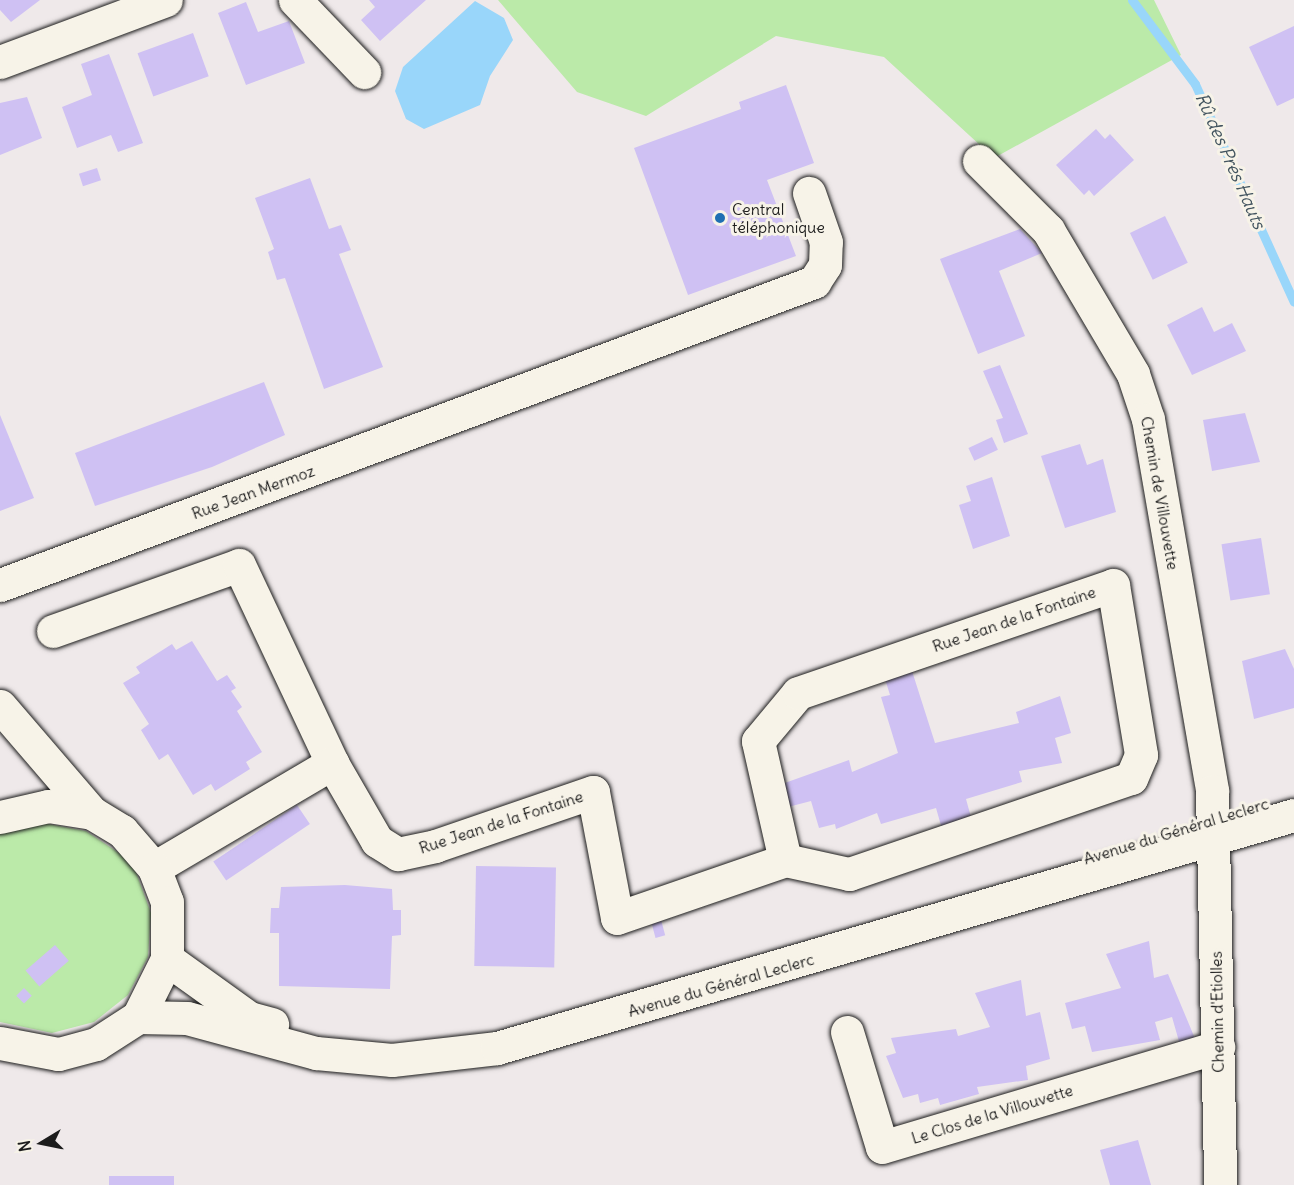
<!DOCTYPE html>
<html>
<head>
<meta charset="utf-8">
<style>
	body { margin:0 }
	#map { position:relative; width:1294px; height:1185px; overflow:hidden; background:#efe9ea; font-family:Delius,sans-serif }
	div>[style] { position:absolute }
	.green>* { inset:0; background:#bbeaa9 }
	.water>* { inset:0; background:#99d6fa }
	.stream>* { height:9px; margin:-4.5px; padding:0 4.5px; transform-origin:4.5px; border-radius:4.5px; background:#99d6fa }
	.building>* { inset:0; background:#cfc1f3; transform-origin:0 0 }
	.roads { filter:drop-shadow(0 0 2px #1c1c1c) drop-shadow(0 0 2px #1c1c1c) }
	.minor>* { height:33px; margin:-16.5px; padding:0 16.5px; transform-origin:16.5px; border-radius:16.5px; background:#f7f3e8 }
	.major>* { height:33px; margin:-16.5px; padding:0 16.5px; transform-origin:16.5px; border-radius:16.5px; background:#f7f3e8 }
	.dots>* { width:16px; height:16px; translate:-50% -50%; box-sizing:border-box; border:3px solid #f7f3e8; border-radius:50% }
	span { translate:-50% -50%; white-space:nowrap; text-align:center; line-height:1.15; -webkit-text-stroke:6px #f7f3e8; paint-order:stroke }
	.poi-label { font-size:16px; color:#1c1c1c }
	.left { translate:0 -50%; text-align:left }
	.street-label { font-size:16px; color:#1c1c1c }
	.water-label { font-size:18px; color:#42545f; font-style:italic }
	.north { position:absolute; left:12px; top:1113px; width:60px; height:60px; -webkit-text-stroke:4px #f7f3e8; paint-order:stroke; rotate:260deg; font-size:16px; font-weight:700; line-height:24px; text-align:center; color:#1c1c1c }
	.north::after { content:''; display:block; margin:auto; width:21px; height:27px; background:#1c1c1c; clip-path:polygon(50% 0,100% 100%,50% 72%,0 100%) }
</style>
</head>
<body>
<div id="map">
	<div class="green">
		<i style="clip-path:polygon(498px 0,1154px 0,1181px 55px,994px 158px,884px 57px,776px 36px,646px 116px,577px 92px)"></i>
		<i style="clip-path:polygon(43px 823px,86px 831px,122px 855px,136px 872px,151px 913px,148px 957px,128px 995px,94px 1022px,52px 1033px,0 1022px,0 834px)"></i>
	</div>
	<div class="water">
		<i style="clip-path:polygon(475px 1px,504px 18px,513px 40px,490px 76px,480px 105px,424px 129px,406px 119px,395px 91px,403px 67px)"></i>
	</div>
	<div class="stream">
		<i style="left:1132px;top:0;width:105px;rotate:53.1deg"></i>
		<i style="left:1195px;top:84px;width:239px;rotate:65.6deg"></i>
	</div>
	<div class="building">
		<i style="clip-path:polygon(0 0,40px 0,11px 22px,0 10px)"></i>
		<i style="clip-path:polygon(369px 0,426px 0,380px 41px,361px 20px,375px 7px)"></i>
		<i style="clip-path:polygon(246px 2px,258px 32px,289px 21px,305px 63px,246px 85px,218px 13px)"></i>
		<i style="clip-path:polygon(1294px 26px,1294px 98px,1277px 106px,1249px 47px)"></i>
		<i style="left:193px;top:33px;width:46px;height:59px;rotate:70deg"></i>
		<i style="clip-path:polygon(109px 54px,143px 143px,118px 152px,111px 135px,77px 148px,62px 107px,92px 95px,81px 64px)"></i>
		<i style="clip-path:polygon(786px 85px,814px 163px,767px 180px,796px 256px,688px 295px,634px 148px,741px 109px,739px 102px)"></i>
		<i style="clip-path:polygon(27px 97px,42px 138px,0 155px,0 103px)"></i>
		<i style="clip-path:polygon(1096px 129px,1105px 139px,1110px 134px,1134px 160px,1094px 196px,1089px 190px,1084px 195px,1056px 165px)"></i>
		<i style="left:97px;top:168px;width:13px;height:19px;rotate:72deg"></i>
		<i style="clip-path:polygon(310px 178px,329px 229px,341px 225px,351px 250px,339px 254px,383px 367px,324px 389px,285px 278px,277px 280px,268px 252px,274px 249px,255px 198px)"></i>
		<i style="left:1165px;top:216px;width:52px;height:39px;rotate:64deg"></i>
		<i style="clip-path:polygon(1020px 229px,1042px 253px,999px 271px,1025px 336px,978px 354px,940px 259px)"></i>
		<i style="clip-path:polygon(1202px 307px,1214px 332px,1232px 323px,1246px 351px,1192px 375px,1167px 325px)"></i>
		<i style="clip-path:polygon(1000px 365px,1028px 434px,1004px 443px,996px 420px,1003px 418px,983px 371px)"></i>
		<i style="clip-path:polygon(264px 382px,285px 435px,212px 467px,95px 506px,75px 453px)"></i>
		<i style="clip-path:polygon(1245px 413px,1260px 462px,1212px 471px,1203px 420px)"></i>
		<i style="clip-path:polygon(0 415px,34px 498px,0 511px)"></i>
		<i style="left:992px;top:437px;width:14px;height:26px;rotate:65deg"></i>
		<i style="clip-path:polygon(1080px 444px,1087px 465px,1103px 459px,1116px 512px,1065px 528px,1041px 456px)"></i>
		<i style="clip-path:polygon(992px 477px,1010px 536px,973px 549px,959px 505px,971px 501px,966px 486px)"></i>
		<i style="left:1261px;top:538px;width:57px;height:40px;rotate:81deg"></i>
		<i style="clip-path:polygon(192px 641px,217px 681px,227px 675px,236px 688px,231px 691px,242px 707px,237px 711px,262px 752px,246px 762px,250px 769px,215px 791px,211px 784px,193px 795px,168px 754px,159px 760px,141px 730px,149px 724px,123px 683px,140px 673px,136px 667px,172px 644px,176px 650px)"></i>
		<i style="clip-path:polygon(1285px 649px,1294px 669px,1294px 708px,1254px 719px,1242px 661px)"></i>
		<i style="clip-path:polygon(912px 671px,935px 743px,1019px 723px,1016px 712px,1060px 696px,1071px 733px,1055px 738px,1062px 763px,1019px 771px,1022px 782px,966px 799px,972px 821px,942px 829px,936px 808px,881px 824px,877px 813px,836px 829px,835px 824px,819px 828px,811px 801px,788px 807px,782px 784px,849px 760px,852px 772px,898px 753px,881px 697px,890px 695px,885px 679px)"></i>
		<i style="left:297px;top:805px;width:23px;height:101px;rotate:56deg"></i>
		<i style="left:476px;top:866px;width:80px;height:100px;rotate:1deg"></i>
		<i style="clip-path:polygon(345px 885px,392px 889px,393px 910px,401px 910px,401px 935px,392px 936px,390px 989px,279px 986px,279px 933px,270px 933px,271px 908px,279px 908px,281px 887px)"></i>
		<i style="left:660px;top:916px;width:20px;height:10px;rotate:75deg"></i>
		<i style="clip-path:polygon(1149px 941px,1154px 978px,1168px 974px,1196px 1041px,1180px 1045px,1172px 1017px,1155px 1022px,1160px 1040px,1092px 1052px,1085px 1026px,1072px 1029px,1065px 1003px,1121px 988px,1106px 954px)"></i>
		<i style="left:55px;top:945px;width:21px;height:39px;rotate:49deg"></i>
		<i style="clip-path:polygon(1021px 980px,1026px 1016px,1040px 1012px,1050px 1059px,1026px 1066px,1028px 1080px,977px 1087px,979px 1094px,940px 1105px,938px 1098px,920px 1103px,918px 1094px,903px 1098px,886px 1056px,896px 1053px,891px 1038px,956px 1029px,958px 1036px,990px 1027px,975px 993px)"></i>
		<i style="left:24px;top:988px;width:11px;height:11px;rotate:45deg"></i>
		<i style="clip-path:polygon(1138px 1140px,1151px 1185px,1110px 1185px,1100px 1150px)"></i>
		<i style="left:174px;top:1176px;width:9px;height:65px;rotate:90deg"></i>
	</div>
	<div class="roads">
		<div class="minor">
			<i style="left:295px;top:0;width:100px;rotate:46.2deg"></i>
			<i style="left:0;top:62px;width:177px;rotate:-20.5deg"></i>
			<i style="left:979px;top:161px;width:98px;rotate:45deg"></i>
			<i style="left:1048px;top:230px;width:167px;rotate:59.4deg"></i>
			<i style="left:1133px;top:374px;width:47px;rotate:71.6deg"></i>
			<i style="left:1148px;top:419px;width:377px;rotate:80.2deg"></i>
			<i style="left:1212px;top:791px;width:394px;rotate:88.8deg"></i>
			<i style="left:0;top:585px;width:869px;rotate:-20.42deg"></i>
			<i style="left:814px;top:282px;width:20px;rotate:-57deg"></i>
			<i style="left:825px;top:265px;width:23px;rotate:-88deg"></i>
			<i style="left:826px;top:242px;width:52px;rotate:-109.1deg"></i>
			<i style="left:53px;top:631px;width:197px;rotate:-19.5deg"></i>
			<i style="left:239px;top:565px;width:219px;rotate:64.8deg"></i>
			<i style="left:332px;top:763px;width:90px;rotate:60deg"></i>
			<i style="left:377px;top:841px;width:25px;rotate:32deg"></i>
			<i style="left:398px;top:854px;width:38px;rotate:-12deg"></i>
			<i style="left:435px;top:846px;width:167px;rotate:-18.9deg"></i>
			<i style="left:593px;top:792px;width:128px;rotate:79.2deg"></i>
			<i style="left:617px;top:918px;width:178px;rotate:-19deg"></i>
			<i style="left:785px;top:860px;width:122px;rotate:-102.8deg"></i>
			<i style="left:758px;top:741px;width:62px;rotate:-50.2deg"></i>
			<i style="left:798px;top:693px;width:333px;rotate:-18.9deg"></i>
			<i style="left:1113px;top:585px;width:172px;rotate:80.6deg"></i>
			<i style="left:1141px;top:755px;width:25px;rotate:113deg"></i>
			<i style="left:1131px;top:778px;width:298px;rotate:161.2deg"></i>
			<i style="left:849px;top:874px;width:66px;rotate:-167.7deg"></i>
			<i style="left:154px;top:868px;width:207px;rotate:-30.5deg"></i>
			<i style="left:847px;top:1032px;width:120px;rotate:73.1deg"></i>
			<i style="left:882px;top:1147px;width:351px;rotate:-16.6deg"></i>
		</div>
		<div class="major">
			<i style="left:0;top:706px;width:141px;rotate:49.3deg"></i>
			<i style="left:0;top:817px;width:49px;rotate:-12.9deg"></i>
			<i style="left:48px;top:806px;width:45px;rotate:9deg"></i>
			<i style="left:92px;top:813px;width:35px;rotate:31deg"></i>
			<i style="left:122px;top:831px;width:49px;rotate:49.1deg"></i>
			<i style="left:154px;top:868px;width:36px;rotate:69deg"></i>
			<i style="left:167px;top:902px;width:57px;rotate:90deg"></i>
			<i style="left:167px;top:959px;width:65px;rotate:116.6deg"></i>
			<i style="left:138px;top:1017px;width:50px;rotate:147.3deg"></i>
			<i style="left:96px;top:1044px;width:39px;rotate:165deg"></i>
			<i style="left:58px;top:1054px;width:59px;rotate:-169.3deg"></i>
			<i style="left:167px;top:959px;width:101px;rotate:35.7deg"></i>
			<i style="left:249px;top:1018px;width:24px;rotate:15deg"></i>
			<i style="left:138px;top:1017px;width:49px;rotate:1.2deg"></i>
			<i style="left:187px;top:1018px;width:134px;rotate:15.2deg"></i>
			<i style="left:316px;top:1053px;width:76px;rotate:5.3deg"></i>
			<i style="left:392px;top:1060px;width:106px;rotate:-6.5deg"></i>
			<i style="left:497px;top:1048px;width:830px;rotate:-16.3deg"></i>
		</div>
	</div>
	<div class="dots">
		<i style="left:720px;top:218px;background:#1f6fb2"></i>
	</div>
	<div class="poi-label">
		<span class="left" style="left:732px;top:218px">Central<br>téléphonique</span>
	</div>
	<div class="street-label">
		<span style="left:253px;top:492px;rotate:-20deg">Rue Jean Mermoz</span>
		<span style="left:1160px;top:493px;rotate:80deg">Chemin de Villouvette</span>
		<span style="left:1014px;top:619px;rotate:-19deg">Rue Jean de la Fontaine</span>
		<span style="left:501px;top:822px;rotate:-18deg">Rue Jean de la Fontaine</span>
		<span style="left:1176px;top:831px;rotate:-17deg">Avenue du Général Leclerc</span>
		<span style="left:721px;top:985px;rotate:-16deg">Avenue du Général Leclerc</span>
		<span style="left:1217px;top:1012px;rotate:-91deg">Chemin d'Etiolles</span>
		<span style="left:992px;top:1114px;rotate:-17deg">Le Clos de la Villouvette</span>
	</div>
	<div class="water-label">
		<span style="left:1230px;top:161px;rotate:66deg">Rû des Prés Hauts</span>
	</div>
	<div class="north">N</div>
</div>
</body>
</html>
